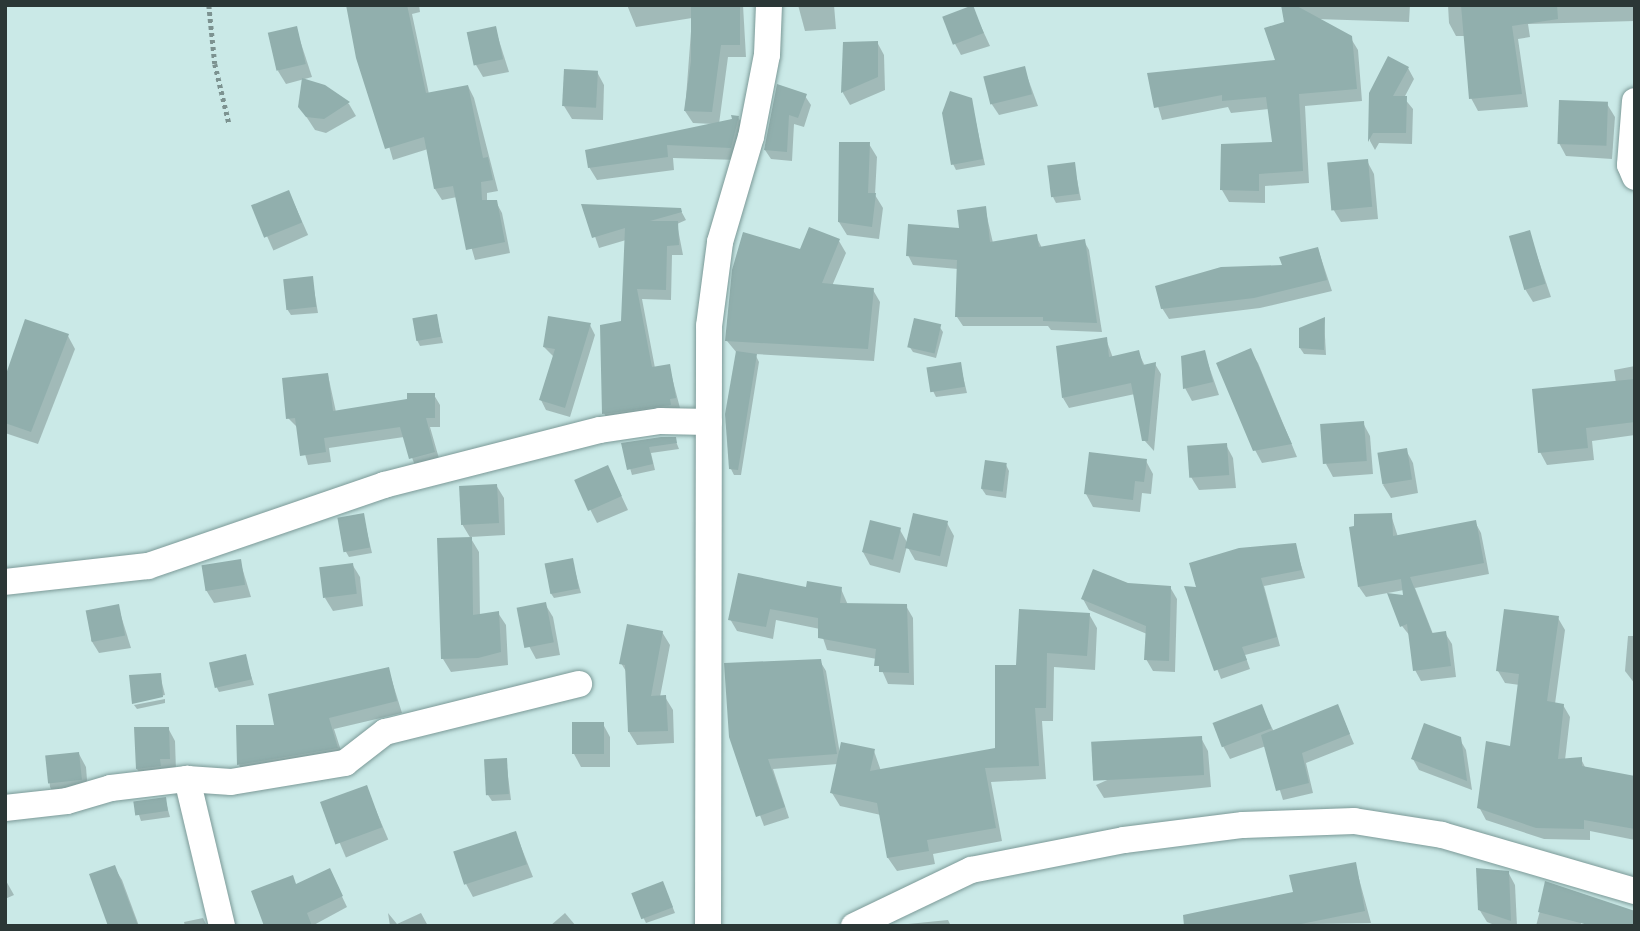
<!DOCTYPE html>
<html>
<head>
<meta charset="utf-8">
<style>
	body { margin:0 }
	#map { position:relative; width:1640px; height:931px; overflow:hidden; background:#cae9e7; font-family:Lato,sans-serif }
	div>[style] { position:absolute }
	.shadow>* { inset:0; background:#0003; transform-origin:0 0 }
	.building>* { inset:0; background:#91afad; transform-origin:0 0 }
	.path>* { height:4.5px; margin-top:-2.25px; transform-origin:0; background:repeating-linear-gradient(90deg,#7c9290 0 3.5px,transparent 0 7px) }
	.roads { filter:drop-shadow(0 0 2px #7b9997) drop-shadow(0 0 2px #7b9997) }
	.street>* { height:26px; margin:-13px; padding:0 13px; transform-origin:13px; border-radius:13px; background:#fff }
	span { translate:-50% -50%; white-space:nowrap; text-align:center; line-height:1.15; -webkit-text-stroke:6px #cae9e7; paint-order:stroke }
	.frame { position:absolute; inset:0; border:7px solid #2b3736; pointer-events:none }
</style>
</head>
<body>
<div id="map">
	<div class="shadow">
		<i style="clip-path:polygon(348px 5px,419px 5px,420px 12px,412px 14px,429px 94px,468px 86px,474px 98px,498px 191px,487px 193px,487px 202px,496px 202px,502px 213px,510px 253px,475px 260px,457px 197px,442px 200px,435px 189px,428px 149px,393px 160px)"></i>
		<i style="clip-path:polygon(627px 5px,743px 5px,746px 57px,728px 57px,719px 124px,738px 117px,745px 130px,738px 160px,673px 158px,674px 170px,597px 180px,589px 167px,713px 124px,693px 123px,685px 111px,692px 18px,636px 27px)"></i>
		<i style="clip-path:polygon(798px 5px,834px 5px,836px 29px,805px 31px)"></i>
		<i style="clip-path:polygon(1283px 5px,1410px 5px,1409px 22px,1316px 19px,1350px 37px,1358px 50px,1362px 101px,1305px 106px,1309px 183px,1265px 186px,1265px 203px,1229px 202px,1222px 190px,1274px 144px,1269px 109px,1231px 113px,1228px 107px,1162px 120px,1149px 75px,1277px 62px,1286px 23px)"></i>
		<i style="clip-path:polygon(1448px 5px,1635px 5px,1635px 21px,1528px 24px,1530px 37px,1518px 39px,1528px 107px,1478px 111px,1471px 98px,1465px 36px,1456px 36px,1449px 23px)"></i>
		<i style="clip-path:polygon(972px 7px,990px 46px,961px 55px,954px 42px)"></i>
		<i style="clip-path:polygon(296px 28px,312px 77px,286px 84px,278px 71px)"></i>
		<i style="clip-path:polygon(495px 28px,509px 72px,483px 77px,476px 65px)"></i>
		<i style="clip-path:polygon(877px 42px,884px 55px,885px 90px,850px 105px,843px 93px,844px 43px)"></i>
		<i style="clip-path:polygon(1024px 68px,1038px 106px,999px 115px,991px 103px)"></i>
		<i style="clip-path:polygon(1408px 68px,1414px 79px,1404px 98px,1413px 109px,1412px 144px,1379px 143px,1375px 150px,1370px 141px,1370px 93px)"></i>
		<i style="clip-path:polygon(597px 72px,604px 85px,603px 120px,572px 119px,564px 106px)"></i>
		<i style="clip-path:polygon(324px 86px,349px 104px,356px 116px,326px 133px,315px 130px,300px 107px)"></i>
		<i style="clip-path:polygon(779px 86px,805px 96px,811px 105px,804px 127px,794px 124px,792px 161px,771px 159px,765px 150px)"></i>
		<i style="clip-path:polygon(971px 99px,985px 165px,956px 170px,953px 164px)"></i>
		<i style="clip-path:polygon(1607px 104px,1615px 117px,1612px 159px,1566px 156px,1559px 143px)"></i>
		<i style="clip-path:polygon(869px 144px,877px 157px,875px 195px,883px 208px,879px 239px,847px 235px,839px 222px)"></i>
		<i style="clip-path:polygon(1367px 161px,1374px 174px,1378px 219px,1341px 222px,1333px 209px)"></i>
		<i style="clip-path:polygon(1074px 164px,1081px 200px,1056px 203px,1053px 197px)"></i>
		<i style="left:289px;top:192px;width:47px;height:38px;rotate:66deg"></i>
		<i style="clip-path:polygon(584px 205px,680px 209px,686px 220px,677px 224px,683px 255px,672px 255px,671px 300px,642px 299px,655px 368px,669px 366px,680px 408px,609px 423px,604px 413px,623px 322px,626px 240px,599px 248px)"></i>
		<i style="clip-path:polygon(985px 208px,993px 243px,1036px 236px,1042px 248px,1084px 241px,1089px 250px,1102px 332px,1051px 330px,1048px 326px,963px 326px,957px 317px,958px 269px,913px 265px,908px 255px,961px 230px)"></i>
		<i style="clip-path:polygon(1529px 232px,1551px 297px,1533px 302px,1525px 289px)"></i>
		<i style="clip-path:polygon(839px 241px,846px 253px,832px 286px,873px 290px,880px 302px,874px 361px,755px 354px,759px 362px,741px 475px,734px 475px,731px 469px,737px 353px,727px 341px,801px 252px)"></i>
		<i style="clip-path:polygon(1318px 249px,1332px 291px,1260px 308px,1169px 319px,1162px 308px,1284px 267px)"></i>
		<i style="clip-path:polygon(312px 278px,318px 313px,291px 315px,287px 309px)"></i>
		<i style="clip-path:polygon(436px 316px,443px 343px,420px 346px,417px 340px)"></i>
		<i style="clip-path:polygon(1324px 319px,1326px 355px,1304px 354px,1300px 348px)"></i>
		<i style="clip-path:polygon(590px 325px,595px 335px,570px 417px,546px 410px,541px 400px,554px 357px,544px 347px)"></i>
		<i style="clip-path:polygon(939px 326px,943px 332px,936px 358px,913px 352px,909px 346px)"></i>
		<i style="clip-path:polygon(68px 336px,75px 349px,38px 444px,5px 433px,5px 381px)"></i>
		<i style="clip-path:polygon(1106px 339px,1113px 358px,1138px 352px,1145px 366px,1155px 364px,1161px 374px,1154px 451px,1144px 440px,1135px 394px,1069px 408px,1063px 398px)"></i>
		<i style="clip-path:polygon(1250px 350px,1258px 363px,1297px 457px,1262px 463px,1255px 450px)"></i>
		<i style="clip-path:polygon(1204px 352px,1219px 395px,1192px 401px,1185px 388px)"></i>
		<i style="clip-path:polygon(960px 364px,967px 393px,936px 397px,933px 391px)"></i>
		<i style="clip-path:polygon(1635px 366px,1635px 435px,1592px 441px,1594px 460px,1547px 465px,1540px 452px,1616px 383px,1614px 370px)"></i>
		<i style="clip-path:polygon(328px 375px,336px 412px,434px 395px,440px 405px,440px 427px,430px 427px,440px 462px,416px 468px,404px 437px,329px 448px,331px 462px,308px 465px,298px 428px,288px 418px)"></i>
		<i style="clip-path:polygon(1363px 423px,1370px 436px,1373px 474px,1333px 477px,1326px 464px)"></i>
		<i style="clip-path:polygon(675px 439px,679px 449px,651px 453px,655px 470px,632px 475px,623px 444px)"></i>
		<i style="clip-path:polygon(1226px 445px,1233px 458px,1236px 488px,1199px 490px,1191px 477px)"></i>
		<i style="clip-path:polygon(1406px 450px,1413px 463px,1418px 493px,1391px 498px,1383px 485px)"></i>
		<i style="clip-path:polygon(1146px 461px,1153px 474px,1151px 494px,1142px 493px,1140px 512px,1093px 507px,1086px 494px)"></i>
		<i style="clip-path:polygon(1006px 465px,1009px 471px,1006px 498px,986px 495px,982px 489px)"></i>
		<i style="clip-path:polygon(614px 480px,628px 510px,597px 523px,576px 481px)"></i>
		<i style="clip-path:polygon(496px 485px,504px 498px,505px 535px,470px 537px,479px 552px,480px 616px,498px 613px,506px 625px,508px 665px,451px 672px,443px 659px,471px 539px,462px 524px)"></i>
		<i style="clip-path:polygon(363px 515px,372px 553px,349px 557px,346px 552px)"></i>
		<i style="clip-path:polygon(1391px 515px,1398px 537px,1475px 522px,1481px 533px,1489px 574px,1415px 588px,1433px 634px,1445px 633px,1452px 644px,1456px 677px,1421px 681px,1415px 670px,1410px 636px,1402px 626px,1404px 590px,1366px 597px,1359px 587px)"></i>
		<i style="clip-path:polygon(947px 523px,954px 536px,947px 567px,915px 560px,907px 546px,900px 573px,870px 565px,863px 552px,900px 530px,908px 544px)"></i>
		<i style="clip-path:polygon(1295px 545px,1305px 578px,1264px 586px,1280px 646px,1245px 655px,1250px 669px,1221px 679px,1186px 588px,1199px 589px)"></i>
		<i style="clip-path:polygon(572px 560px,581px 593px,554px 598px,550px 592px)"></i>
		<i style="clip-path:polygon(240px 561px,251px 597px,214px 603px,206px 590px)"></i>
		<i style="clip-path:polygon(352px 564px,360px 577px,363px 606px,333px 611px,325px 598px)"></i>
		<i style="clip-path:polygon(1128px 585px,1170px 587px,1177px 599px,1175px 672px,1153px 671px,1146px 659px,1147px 634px,1089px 610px,1083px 599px)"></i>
		<i style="clip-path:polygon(807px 589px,841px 589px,848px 605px,906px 606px,913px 618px,914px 685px,888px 684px,877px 659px,827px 650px,820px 629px,776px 620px,773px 639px,737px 631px,730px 619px)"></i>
		<i style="clip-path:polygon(545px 604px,553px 617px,560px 655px,536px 659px,529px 646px)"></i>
		<i style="clip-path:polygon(118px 606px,131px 648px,99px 653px,91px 640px)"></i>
		<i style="clip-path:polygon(1089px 614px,1097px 628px,1095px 670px,1054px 667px,1053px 721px,1042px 721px,1046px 779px,991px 782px,1002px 841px,933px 854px,935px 864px,897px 871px,888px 858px,881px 815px,840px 806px,832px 793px,838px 764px,773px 769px,789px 818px,764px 826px,731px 737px,820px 661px,826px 671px,840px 754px,874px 751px,881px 771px,996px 750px,1018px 667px)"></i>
		<i style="clip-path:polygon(1558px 618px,1565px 630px,1555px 704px,1563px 705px,1570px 717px,1565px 760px,1581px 759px,1586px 769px,1635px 778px,1635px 840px,1590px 831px,1590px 840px,1544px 839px,1486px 820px,1479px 807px,1511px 748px,1520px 685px,1505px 683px,1498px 671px)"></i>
		<i style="clip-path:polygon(662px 632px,670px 645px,660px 697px,665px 697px,673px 710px,674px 743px,637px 745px,629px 732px,627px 673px,621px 663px)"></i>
		<i style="clip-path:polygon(1628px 636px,1635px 636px,1635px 684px,1625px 671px)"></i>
		<i style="clip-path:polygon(245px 656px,254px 685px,219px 692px,216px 686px)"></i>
		<i style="clip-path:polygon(388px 668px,402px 713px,334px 729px,344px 760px,245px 776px,239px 765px,276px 726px)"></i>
		<i style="clip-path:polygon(160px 675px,165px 695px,133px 702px)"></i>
		<i style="clip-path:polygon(165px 699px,165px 703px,137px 709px,134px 705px)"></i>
		<i style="clip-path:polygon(1262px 707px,1274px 732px,1342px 716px,1354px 744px,1306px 763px,1313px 793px,1283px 800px,1266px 746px,1230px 759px,1223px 746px)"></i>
		<i style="clip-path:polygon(603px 724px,610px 737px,610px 767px,581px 767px,574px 754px)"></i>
		<i style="clip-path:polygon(168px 728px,175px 741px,176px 771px,145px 782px,137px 769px)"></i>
		<i style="clip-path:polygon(1201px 738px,1208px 751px,1211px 787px,1104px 798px,1096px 785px)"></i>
		<i style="clip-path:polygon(1459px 738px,1466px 750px,1472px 790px,1419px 770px,1413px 759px)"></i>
		<i style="clip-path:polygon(79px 754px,86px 767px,88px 793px,57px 800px,50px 787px,47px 757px)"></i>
		<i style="clip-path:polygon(506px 760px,511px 800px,492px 801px,488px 795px)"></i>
		<i style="left:366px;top:787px;width:57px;height:46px;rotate:67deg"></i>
		<i style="clip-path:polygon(165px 799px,170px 817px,141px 821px,135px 803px)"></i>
		<i style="clip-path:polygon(516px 834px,533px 877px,473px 897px,466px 884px)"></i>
		<i style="clip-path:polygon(1355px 864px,1371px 923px,1196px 926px,1295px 894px)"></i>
		<i style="clip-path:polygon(114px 867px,122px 880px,139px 926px,109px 926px)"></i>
		<i style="clip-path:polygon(1508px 872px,1515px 885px,1517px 926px,1497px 926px,1487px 922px,1479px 909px)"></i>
		<i style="clip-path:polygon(5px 879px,14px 895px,5px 899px)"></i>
		<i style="clip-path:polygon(335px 882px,347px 907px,312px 926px,267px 926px,297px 886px)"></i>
		<i style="clip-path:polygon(663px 883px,675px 913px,646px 923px,643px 917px)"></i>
		<i style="clip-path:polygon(1547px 884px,1635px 926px,1590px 926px,1580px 907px,1581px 926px,1536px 926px)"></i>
		<i style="clip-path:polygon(388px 913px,397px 924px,421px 913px,428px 926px,390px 926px)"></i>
		<i style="clip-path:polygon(565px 913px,576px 926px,550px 926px)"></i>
		<i style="clip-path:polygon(203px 918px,207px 926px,185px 926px,184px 922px)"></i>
		<i style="clip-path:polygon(948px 920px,951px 926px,908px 926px,908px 924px)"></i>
	</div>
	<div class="building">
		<i style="clip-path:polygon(346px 5px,407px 5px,426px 93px,468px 85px,483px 158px,488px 157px,493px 180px,481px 182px,482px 200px,497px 200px,505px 242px,466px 250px,453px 186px,434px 189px,424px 137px,385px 149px,356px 58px)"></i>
		<i style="clip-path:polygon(691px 5px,740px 5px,740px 45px,721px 45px,712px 112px,684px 111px,691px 61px)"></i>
		<i style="left:973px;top:5px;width:30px;height:33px;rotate:69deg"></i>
		<i style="clip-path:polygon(1281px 5px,1295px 5px,1352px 36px,1357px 89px,1299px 94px,1303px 171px,1259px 174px,1259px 191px,1220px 190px,1221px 144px,1272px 142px,1266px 97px,1222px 101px,1222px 95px,1154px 108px,1147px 73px,1275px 60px,1264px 28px,1284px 22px)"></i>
		<i style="clip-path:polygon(1461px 5px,1557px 5px,1558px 19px,1512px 26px,1522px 94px,1469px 99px)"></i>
		<i style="left:297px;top:26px;width:39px;height:30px;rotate:77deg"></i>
		<i style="left:496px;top:26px;width:34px;height:30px;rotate:78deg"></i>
		<i style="clip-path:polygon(878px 41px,878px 77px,841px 93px,843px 42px)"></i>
		<i style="clip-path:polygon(1388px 56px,1409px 67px,1393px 96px,1407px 96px,1406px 133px,1373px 133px,1368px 142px,1369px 93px)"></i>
		<i style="left:1025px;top:66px;width:29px;height:43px;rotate:76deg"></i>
		<i style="left:564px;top:69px;width:34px;height:37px;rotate:3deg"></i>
		<i style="clip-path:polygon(302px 78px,325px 85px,350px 102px,324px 119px,306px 117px,298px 107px)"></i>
		<i style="clip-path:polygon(777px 84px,807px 94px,798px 118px,789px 115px,787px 152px,764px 150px)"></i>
		<i style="clip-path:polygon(950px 91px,972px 98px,983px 159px,951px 165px,942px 113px)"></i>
		<i style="left:1559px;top:100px;width:49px;height:44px;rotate:2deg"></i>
		<i style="clip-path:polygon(731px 115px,739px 116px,731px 148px,667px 145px,668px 157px,588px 168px,585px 150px,732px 119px)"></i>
		<i style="clip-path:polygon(839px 142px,870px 142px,868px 193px,876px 193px,872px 227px,838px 222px)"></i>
		<i style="left:1368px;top:159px;width:48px;height:41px;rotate:85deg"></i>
		<i style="left:1075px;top:162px;width:32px;height:28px;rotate:83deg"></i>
		<i style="left:289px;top:190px;width:35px;height:41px;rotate:68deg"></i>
		<i style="clip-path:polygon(581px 204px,681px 208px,682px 212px,650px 221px,678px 221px,679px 245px,667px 246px,666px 290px,637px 289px,652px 367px,670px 364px,676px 398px,670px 399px,671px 405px,602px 414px,600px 325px,621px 321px,625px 228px,592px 238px)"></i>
		<i style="clip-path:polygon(986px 206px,990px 242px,1037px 234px,1039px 247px,1085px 239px,1097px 323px,1043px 321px,1043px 317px,955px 317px,957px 260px,906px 256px,908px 224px,959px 228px,957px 210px)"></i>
		<i style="clip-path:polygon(809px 227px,840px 239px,822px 283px,874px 288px,868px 349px,725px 341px,732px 270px,743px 232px,800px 249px)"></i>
		<i style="left:1530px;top:230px;width:56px;height:22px;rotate:74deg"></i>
		<i style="clip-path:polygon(1318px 247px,1327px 280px,1254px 298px,1161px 309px,1155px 286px,1221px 267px,1282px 265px,1279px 257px)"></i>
		<i style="left:313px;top:276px;width:31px;height:30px;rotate:84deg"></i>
		<i style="left:437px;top:314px;width:23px;height:25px;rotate:80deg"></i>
		<i style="clip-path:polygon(548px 316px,591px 323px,565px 408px,539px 400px,555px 349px,543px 347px)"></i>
		<i style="clip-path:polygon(1325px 317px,1324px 350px,1299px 348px,1299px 328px)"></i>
		<i style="left:914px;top:318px;width:28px;height:30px;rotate:13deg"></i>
		<i style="clip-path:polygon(25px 319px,69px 334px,31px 432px,5px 423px,5px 377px)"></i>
		<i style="clip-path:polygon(1107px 337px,1109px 357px,1139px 350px,1143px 365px,1156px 362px,1148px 441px,1142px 441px,1131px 383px,1062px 398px,1056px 346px)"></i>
		<i style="clip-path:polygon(1251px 348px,1283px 424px,1292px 444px,1253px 451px,1216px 363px)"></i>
		<i style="clip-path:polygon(1205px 350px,1213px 382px,1183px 389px,1181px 356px)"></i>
		<i style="clip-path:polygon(736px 351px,757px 354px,738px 470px,729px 469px,725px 414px)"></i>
		<i style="left:961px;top:362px;width:25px;height:35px;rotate:81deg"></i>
		<i style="clip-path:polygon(328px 373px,333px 411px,407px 399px,407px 393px,435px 393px,435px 418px,426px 418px,435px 452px,409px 459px,400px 427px,324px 438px,326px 452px,300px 456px,295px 418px,286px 419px,282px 378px)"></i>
		<i style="clip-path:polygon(1635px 379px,1635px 422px,1586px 428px,1588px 448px,1538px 453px,1532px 389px)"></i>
		<i style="left:1364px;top:421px;width:40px;height:44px;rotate:86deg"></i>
		<i style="clip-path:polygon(661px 437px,676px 437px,677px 443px,649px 447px,653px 464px,627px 470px,621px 443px)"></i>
		<i style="left:1227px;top:443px;width:32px;height:40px;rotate:86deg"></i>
		<i style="left:1407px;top:448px;width:32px;height:30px;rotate:81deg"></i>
		<i style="clip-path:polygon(1089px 452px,1147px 459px,1144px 482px,1135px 481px,1133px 500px,1084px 494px)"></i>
		<i style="left:985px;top:460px;width:22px;height:29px;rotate:8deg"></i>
		<i style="left:608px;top:465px;width:34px;height:37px;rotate:66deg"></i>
		<i style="left:497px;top:484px;width:39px;height:38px;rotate:87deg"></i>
		<i style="left:364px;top:513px;width:35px;height:27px;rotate:80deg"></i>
		<i style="left:913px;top:513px;width:36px;height:36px;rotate:13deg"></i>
		<i style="clip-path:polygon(1392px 513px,1393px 536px,1476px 520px,1484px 563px,1410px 577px,1432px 633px,1446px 631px,1451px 666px,1413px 671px,1407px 624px,1400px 627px,1387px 593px,1403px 595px,1401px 579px,1358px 587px,1349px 527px,1354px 526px,1354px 514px)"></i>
		<i style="left:870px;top:520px;width:32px;height:33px;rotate:14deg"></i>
		<i style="clip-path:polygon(472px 537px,473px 615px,499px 611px,501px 652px,478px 658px,441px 659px,437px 538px)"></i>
		<i style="clip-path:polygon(1296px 543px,1302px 570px,1261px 578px,1277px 637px,1242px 647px,1247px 660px,1214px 671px,1184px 586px,1196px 587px,1189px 563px,1239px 548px)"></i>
		<i style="left:573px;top:558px;width:31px;height:29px;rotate:79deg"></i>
		<i style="left:241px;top:559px;width:26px;height:40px;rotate:81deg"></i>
		<i style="left:353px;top:563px;width:31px;height:34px;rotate:83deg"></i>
		<i style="clip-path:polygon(1093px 569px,1128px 583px,1171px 586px,1169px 661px,1144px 660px,1146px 626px,1081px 599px)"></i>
		<i style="clip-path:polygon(738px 573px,806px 587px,807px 581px,842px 587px,840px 603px,907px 604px,909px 673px,879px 672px,879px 666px,874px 666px,876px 649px,818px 638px,818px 618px,770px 609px,766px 627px,728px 620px)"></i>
		<i style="left:546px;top:602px;width:41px;height:30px;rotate:79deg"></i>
		<i style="left:119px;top:604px;width:32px;height:34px;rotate:79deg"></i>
		<i style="clip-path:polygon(1019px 609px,1090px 613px,1087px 656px,1047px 653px,1046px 708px,1035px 708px,1039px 766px,985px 768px,996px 828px,927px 840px,929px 851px,887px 858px,877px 803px,830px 793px,841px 742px,875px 749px,870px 771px,995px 748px,995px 665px,1016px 665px)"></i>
		<i style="clip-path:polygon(1504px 609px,1559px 616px,1547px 701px,1564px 704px,1558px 759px,1582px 757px,1582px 766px,1635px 776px,1635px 829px,1584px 820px,1584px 829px,1536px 828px,1477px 808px,1486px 741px,1510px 746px,1519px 674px,1496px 671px)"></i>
		<i style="clip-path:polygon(627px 624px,663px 631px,651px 696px,666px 695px,668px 731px,628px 732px,625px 665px,619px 664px)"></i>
		<i style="left:246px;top:654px;width:26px;height:38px;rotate:77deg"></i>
		<i style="clip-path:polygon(821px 659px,837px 754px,768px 759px,785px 807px,756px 817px,729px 737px,724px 663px)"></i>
		<i style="clip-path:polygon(389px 667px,397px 701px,329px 718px,338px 748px,237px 765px,236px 725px,274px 725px,268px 694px)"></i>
		<i style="clip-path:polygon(161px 673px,163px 697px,132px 704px,129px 675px)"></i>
		<i style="left:1262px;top:704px;width:26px;height:53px;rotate:69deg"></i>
		<i style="clip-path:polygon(1338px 704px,1350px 734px,1302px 753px,1309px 783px,1276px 791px,1261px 735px)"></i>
		<i style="left:572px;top:722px;width:32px;height:32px"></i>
		<i style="clip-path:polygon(1424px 723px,1461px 737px,1467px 781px,1411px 759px)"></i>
		<i style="clip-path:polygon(134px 727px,169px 727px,170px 759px,160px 759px,161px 766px,136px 769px)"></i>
		<i style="left:1202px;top:736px;width:39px;height:111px;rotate:87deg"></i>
		<i style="left:79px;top:752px;width:28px;height:34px;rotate:84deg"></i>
		<i style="left:507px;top:758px;width:36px;height:23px;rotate:87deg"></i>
		<i style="left:367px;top:785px;width:45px;height:50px;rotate:70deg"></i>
		<i style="left:166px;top:797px;width:14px;height:33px;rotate:82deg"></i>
		<i style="left:516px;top:831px;width:35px;height:66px;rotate:72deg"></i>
		<i style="clip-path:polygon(1356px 862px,1365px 911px,1291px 926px,1184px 926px,1183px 915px,1293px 892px,1289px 875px)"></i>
		<i style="clip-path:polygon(115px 865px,138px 926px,108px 926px,89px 874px)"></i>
		<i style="clip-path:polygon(330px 868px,343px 896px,307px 913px,312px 926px,264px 926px,251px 891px,293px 875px,296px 884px)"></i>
		<i style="clip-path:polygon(1476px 868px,1509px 871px,1511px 921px,1478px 910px)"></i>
		<i style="left:663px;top:881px;width:28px;height:34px;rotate:69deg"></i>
		<i style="clip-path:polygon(1545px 881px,1635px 911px,1635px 926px,1592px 926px,1538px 912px)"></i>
	</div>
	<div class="path">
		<i style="left:209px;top:5px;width:59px;rotate:84.2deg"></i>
		<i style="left:215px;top:64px;width:61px;rotate:76.7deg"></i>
	</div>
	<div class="roads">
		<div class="street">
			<i style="left:1635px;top:101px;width:64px;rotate:94.5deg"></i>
			<i style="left:1630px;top:165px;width:13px;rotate:67deg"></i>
			<i style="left:5px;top:582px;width:144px;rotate:-6.4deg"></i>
			<i style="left:148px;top:566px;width:250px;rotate:-18.9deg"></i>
			<i style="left:384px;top:485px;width:223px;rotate:-14.3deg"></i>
			<i style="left:600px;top:430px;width:61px;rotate:-8.5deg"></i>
			<i style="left:660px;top:421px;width:49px;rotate:1.2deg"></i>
			<i style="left:187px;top:779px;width:151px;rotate:76.6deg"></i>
			<i style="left:5px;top:808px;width:62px;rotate:-6.4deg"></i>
			<i style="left:67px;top:801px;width:46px;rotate:-16.5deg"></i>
			<i style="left:111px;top:788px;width:77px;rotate:-6.8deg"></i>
			<i style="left:187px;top:779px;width:44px;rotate:3.9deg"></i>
			<i style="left:231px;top:782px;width:116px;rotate:-9.5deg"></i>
			<i style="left:345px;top:763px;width:51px;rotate:-37.8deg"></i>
			<i style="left:385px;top:732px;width:200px;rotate:-13.9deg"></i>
			<i style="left:708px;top:926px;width:600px;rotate:-89.9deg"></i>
			<i style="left:709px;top:326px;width:85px;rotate:-82.5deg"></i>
			<i style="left:720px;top:242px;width:109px;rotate:-73.6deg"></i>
			<i style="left:751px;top:137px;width:84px;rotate:-79deg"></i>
			<i style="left:767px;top:55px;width:50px;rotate:-87.7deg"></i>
			<i style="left:854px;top:926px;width:130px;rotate:-25.6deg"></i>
			<i style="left:971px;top:870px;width:156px;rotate:-11.1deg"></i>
			<i style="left:1124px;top:840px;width:120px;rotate:-7.2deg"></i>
			<i style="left:1243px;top:825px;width:111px;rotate:-2.1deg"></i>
			<i style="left:1354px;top:821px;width:89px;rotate:9deg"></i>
			<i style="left:1442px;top:835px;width:201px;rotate:16.2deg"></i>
		</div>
	</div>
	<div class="frame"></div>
</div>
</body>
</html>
